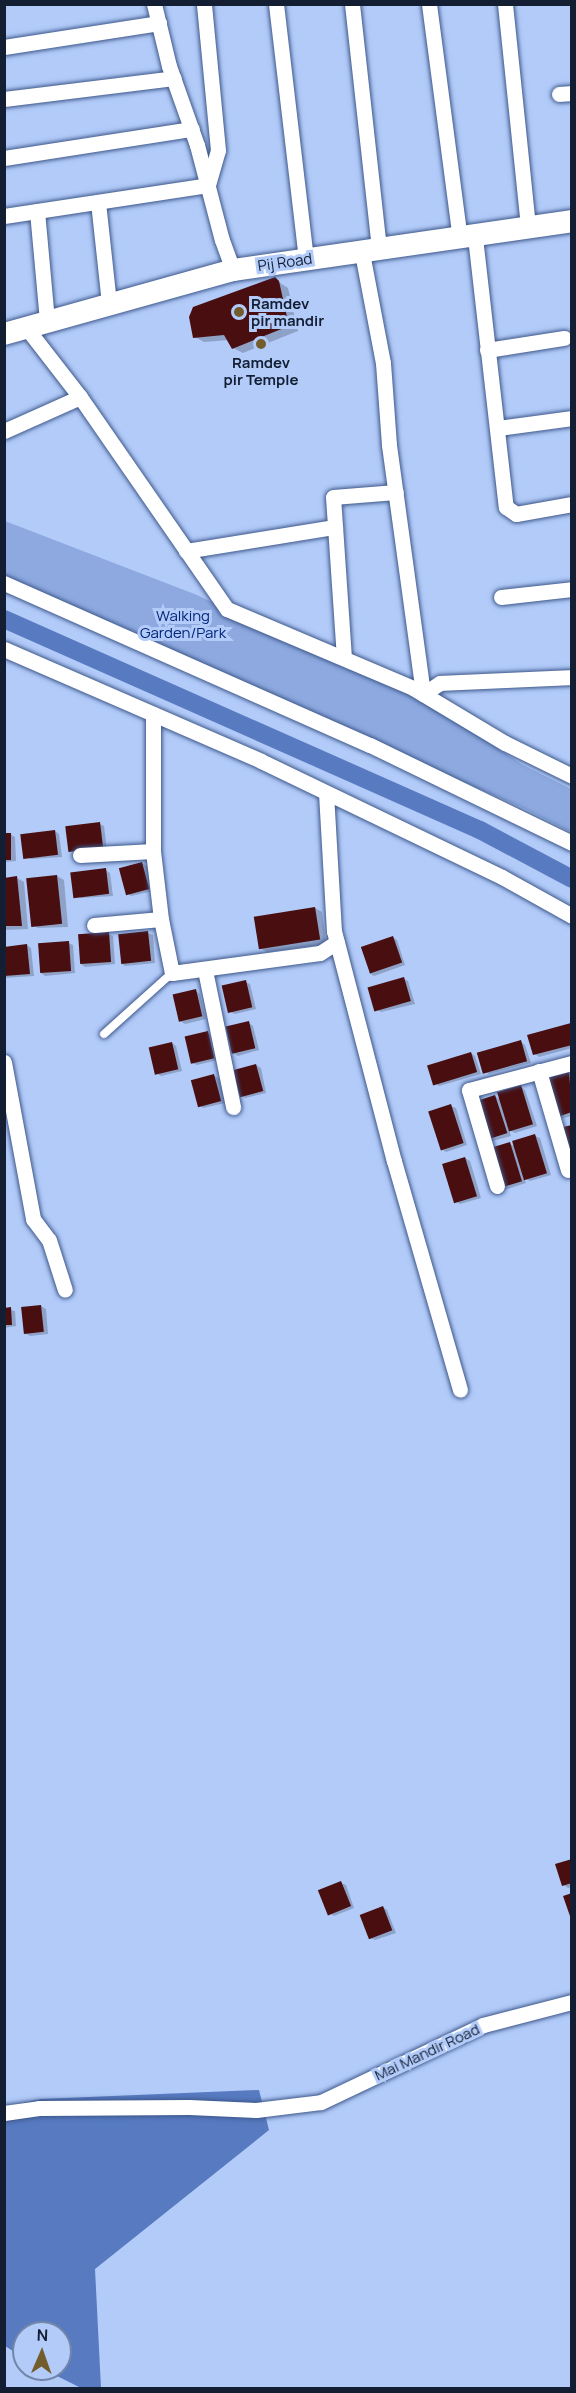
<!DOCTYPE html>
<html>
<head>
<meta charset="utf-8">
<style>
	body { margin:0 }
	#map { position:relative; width:576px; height:2393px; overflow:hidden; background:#b2cbf9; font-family:Manrope,sans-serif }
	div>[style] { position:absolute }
	.green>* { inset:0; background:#8da9e0 }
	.water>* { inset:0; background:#577ac1 }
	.shadow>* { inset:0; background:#0003 }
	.canal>* { height:18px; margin:-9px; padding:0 9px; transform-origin:9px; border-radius:9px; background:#577ac1 }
	.building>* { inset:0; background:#490e10; transform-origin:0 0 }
	.roads { filter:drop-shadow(0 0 2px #3e588b) drop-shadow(0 0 2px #3e588b) }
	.lane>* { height:8px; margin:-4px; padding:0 4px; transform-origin:4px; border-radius:4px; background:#fff }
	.street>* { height:15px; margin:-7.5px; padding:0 7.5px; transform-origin:7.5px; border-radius:7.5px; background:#fff }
	.primary>* { height:22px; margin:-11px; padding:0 11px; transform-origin:11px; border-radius:11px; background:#fff }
	.dots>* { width:16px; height:16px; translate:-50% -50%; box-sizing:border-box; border:3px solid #b2cbf9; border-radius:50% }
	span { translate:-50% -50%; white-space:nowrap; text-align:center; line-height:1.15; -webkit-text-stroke:6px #b2cbf9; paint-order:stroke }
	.street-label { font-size:15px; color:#131e33 }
	.poi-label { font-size:15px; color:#131e33; font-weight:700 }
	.left { translate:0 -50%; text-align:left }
	.park-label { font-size:15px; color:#04267a }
	.frame { position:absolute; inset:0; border:6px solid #131e33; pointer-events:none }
	.north { position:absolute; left:12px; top:2321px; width:60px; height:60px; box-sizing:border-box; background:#b2cbf9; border:2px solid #7286aa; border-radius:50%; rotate:2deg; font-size:16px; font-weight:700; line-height:24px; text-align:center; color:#131e33 }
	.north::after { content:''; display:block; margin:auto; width:21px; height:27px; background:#745d2d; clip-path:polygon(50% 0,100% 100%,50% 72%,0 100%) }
</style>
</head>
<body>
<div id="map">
	<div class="green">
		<i style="clip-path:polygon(5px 521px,197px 595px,431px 705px,523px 765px,571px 789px,571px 832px,523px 808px,146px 643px,5px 576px)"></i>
	</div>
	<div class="water">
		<i style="clip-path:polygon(259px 2090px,269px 2130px,95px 2269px,101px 2388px,81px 2388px,43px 2369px,60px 2369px,60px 2333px,24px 2333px,24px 2358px,5px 2346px,5px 2107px,41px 2099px)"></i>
	</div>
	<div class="shadow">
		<i style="clip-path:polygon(274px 279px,288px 288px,298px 331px,243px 353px,233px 348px,229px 340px,204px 342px,195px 337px)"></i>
		<i style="clip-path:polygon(100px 824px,104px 826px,107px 850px,76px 852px,71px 849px)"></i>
		<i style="clip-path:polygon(55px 831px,59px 834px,62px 857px,31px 859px,26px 856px)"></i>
		<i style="clip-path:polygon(10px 834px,15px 837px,16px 861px,4px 862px,4px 835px)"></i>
		<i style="clip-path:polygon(142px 863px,147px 866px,153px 891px,131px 896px,127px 893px)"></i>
		<i style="clip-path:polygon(105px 870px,110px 873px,113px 896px,81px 898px,77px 896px)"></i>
		<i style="clip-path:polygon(57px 876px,64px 880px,68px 927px,38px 928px,31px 924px)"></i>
		<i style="clip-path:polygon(17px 878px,24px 882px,28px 929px,4px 930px,4px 879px)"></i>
		<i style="clip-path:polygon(315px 908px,322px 912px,326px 944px,267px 952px,260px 948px)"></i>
		<i style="clip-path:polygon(148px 933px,153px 935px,155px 963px,125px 966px,121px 963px)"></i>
		<i style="clip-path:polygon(108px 934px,113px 936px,115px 964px,85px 967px,81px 964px)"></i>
		<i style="clip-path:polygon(392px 937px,397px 940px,405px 965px,374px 976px,369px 973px)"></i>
		<i style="clip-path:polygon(68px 943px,73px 945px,75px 973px,45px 976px,41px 973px)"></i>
		<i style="clip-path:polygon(27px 945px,31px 948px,34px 976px,4px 978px,4px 948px)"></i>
		<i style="clip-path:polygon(404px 979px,408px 981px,415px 1004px,381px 1012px,376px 1009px)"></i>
		<i style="clip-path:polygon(245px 982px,250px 984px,256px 1009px,235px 1014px,230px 1012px)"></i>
		<i style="clip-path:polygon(196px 991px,200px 994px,206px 1019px,185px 1024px,180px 1021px)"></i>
		<i style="clip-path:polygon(249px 1023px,253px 1026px,259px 1050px,238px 1056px,233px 1053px)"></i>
		<i style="clip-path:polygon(571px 1025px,572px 1048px,539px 1057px,535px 1054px)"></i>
		<i style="clip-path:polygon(208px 1033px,212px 1035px,218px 1060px,197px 1065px,192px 1063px)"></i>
		<i style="clip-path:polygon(521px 1042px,525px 1045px,531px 1063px,489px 1074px,484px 1071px)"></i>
		<i style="clip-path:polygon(172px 1043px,176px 1046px,182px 1071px,161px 1076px,156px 1073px)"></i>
		<i style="clip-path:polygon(471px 1053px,475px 1056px,481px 1074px,439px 1086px,435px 1083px)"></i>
		<i style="clip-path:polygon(256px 1065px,261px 1068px,266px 1093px,245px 1098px,241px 1095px)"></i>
		<i style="clip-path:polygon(569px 1073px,572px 1074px,572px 1116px,563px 1118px,559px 1116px)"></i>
		<i style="clip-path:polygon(214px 1076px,219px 1078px,225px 1103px,203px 1108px,199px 1105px)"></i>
		<i style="clip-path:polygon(521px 1087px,525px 1090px,537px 1126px,515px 1133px,509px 1130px,511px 1136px,489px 1142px,495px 1096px,501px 1100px)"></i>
		<i style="clip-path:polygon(451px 1106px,456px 1108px,467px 1145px,446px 1152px,441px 1149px)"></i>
		<i style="clip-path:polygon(535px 1136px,540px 1138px,551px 1175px,530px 1181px,524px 1178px,526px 1183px,504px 1190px,499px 1187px,510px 1144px,515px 1147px)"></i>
		<i style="clip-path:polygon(465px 1158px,470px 1161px,481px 1198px,460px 1204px,455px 1201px)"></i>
		<i style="clip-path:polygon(41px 1306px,46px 1309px,48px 1334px,30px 1336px,25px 1333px)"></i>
		<i style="clip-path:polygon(4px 1309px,15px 1311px,16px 1326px,4px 1328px)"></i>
		<i style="clip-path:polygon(572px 1861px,572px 1887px,568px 1888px,564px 1885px)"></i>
		<i style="clip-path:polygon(341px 1883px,346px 1885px,354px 1908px,334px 1916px,329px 1913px)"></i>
		<i style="clip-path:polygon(383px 1907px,387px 1910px,396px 1933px,375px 1940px,370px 1938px)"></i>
	</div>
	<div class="canal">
		<i style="left:4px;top:619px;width:521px;rotate:23.91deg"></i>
		<i style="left:480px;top:830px;width:104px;rotate:28deg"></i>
	</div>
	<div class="building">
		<i style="clip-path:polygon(275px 277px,279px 281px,289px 326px,232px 349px,224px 335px,193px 338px,189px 317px,193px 307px)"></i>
		<i style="left:100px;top:822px;width:26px;height:35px;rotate:83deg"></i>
		<i style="left:55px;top:830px;width:25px;height:35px;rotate:83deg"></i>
		<i style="left:4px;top:833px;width:7px;height:27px"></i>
		<i style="left:142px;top:862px;width:28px;height:24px;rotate:75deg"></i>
		<i style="left:106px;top:868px;width:26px;height:36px;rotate:83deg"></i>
		<i style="left:57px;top:875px;width:49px;height:31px;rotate:84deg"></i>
		<i style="clip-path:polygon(17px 876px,22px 926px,4px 926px,4px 878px)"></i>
		<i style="left:315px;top:907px;width:33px;height:62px;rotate:81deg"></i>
		<i style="left:148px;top:931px;width:30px;height:30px;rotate:84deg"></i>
		<i style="left:109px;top:932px;width:30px;height:31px;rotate:86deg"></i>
		<i style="left:393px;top:936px;width:28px;height:34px;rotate:71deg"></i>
		<i style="left:69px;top:941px;width:30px;height:31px;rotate:86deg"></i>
		<i style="clip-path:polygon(27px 944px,30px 974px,4px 976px,4px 947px)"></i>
		<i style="left:404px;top:977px;width:25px;height:38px;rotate:74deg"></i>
		<i style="left:246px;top:980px;width:28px;height:25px;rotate:77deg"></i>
		<i style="left:196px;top:989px;width:28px;height:24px;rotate:77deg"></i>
		<i style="left:249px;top:1021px;width:28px;height:24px;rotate:77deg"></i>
		<i style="clip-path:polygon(571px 1023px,572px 1045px,533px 1055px,527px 1035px)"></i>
		<i style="left:208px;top:1031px;width:28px;height:24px;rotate:77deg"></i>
		<i style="left:521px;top:1040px;width:22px;height:46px;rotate:74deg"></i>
		<i style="left:172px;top:1042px;width:28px;height:24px;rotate:77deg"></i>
		<i style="left:471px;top:1052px;width:21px;height:46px;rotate:73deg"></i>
		<i style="left:256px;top:1064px;width:28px;height:24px;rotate:75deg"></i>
		<i style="clip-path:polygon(569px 1071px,572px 1112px,557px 1117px,545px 1078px)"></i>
		<i style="left:214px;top:1074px;width:28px;height:24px;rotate:75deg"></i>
		<i style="left:521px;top:1085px;width:41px;height:25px;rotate:73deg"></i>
		<i style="left:495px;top:1095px;width:40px;height:24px;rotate:72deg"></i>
		<i style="left:451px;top:1104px;width:41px;height:24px;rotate:72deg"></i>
		<i style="clip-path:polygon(572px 1125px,572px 1155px,571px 1155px,563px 1127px)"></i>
		<i style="left:535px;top:1134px;width:41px;height:24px;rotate:73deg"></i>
		<i style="left:510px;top:1142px;width:41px;height:25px;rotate:73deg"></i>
		<i style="left:465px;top:1157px;width:41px;height:24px;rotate:73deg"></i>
		<i style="left:41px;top:1305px;width:27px;height:20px;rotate:84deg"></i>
		<i style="clip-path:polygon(11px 1307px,12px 1325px,4px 1325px,4px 1308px)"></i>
		<i style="clip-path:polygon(572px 1859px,572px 1883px,562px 1886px,555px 1864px)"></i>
		<i style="left:341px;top:1881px;width:27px;height:25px;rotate:68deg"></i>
		<i style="clip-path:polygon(572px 1893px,572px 1919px,571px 1919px,563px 1896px)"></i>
		<i style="left:383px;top:1906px;width:26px;height:25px;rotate:69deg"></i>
	</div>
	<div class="roads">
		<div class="lane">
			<i style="left:104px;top:1034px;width:91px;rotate:-41.9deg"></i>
		</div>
		<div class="street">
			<i style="left:154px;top:4px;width:64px;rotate:76.4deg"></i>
			<i style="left:169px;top:66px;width:84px;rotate:70.5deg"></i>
			<i style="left:197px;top:145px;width:98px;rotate:75.3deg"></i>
			<i style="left:222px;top:240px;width:32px;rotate:70deg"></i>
			<i style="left:276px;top:4px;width:257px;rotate:83.3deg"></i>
			<i style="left:352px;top:4px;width:247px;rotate:83.7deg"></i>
			<i style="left:429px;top:4px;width:237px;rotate:82.5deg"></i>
			<i style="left:505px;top:4px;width:225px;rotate:84.1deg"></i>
			<i style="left:4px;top:47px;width:157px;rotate:-8.8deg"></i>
			<i style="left:559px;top:94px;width:13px;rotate:-4deg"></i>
			<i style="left:4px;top:99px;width:171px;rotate:-7deg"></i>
			<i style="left:4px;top:158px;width:190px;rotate:-8.8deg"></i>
			<i style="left:98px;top:202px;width:103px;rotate:83.8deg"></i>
			<i style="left:37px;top:211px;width:110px;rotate:84.8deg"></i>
			<i style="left:4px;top:216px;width:206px;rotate:-8.6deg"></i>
			<i style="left:208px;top:185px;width:36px;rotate:-74deg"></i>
			<i style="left:218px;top:150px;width:147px;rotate:-95.5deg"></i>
			<i style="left:475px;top:237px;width:272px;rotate:83.5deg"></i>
			<i style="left:506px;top:507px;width:12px;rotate:35deg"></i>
			<i style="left:516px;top:514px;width:57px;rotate:-10.1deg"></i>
			<i style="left:362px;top:253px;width:112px;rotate:79.2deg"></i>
			<i style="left:383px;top:363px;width:82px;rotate:85.8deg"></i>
			<i style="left:389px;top:445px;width:251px;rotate:82.2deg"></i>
			<i style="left:423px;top:694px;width:20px;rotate:-33deg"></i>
			<i style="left:440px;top:683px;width:132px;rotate:-2.6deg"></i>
			<i style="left:25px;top:326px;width:90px;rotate:52.2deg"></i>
			<i style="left:80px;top:397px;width:258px;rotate:55.3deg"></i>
			<i style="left:227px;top:609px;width:202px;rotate:23deg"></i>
			<i style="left:413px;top:688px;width:107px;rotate:30.9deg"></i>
			<i style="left:505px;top:743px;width:75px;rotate:26.2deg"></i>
			<i style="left:487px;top:350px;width:78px;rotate:-8.9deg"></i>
			<i style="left:498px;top:428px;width:75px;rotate:-7.7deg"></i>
			<i style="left:4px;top:431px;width:83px;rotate:-24.1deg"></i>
			<i style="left:186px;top:551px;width:151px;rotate:-9.2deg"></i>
			<i style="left:4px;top:583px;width:400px;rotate:23.9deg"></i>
			<i style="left:370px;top:745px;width:225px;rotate:25.9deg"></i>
			<i style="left:501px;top:597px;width:71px;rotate:-6.4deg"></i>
			<i style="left:4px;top:649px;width:280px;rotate:23.5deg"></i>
			<i style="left:261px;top:761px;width:267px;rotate:25.7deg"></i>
			<i style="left:502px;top:877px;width:80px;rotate:29.1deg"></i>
			<i style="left:344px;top:658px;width:161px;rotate:-93.9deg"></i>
			<i style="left:333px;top:497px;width:63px;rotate:-4.5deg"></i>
			<i style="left:153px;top:714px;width:137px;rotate:90deg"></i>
			<i style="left:153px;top:851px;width:68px;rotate:83.3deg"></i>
			<i style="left:161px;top:919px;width:55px;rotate:78.5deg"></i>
			<i style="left:172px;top:973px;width:149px;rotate:-7.7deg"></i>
			<i style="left:320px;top:953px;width:20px;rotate:-33deg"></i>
			<i style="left:326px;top:793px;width:138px;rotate:86.7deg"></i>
			<i style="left:334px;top:931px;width:238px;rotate:75.4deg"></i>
			<i style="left:394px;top:1161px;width:238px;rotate:73.9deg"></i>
			<i style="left:80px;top:855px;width:73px;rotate:-3.1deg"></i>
			<i style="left:94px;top:925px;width:67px;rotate:-5.1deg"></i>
			<i style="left:205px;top:970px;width:140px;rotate:78.4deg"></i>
			<i style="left:4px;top:1062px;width:160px;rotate:79.5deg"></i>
			<i style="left:33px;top:1219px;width:26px;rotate:53deg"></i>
			<i style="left:49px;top:1240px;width:52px;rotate:72.3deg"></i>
			<i style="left:539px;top:1071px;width:103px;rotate:73.7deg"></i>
			<i style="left:497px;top:1186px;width:100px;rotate:-106.3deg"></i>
			<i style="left:469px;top:1090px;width:106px;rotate:-14.7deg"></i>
			<i style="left:4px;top:2113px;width:35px;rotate:-8deg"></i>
			<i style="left:39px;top:2108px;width:150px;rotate:-0.4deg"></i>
			<i style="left:189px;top:2107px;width:67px;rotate:2.6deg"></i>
			<i style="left:256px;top:2110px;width:65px;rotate:-7deg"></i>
			<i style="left:321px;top:2102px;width:179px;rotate:-25.4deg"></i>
			<i style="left:483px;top:2025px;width:92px;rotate:-14.5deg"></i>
		</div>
		<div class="primary">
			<i style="left:4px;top:334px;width:238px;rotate:-15.6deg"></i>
			<i style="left:233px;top:270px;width:343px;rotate:-8.2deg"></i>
		</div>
	</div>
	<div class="dots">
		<i style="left:239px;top:312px;background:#745d2d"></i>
		<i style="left:261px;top:344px;background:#745d2d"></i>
	</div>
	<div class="street-label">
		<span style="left:285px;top:262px;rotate:-8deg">Pij Road</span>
		<span style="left:427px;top:2052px;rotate:-25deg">Mai Mandir Road</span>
	</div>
	<div class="poi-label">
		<span class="left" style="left:251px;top:312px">Ramdev<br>pir mandir</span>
		<span style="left:261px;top:371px">Ramdev<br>pir Temple</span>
	</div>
	<div class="park-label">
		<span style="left:183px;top:624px">Walking<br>Garden/Park</span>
	</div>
	<div class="frame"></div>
	<div class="north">N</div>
</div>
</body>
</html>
